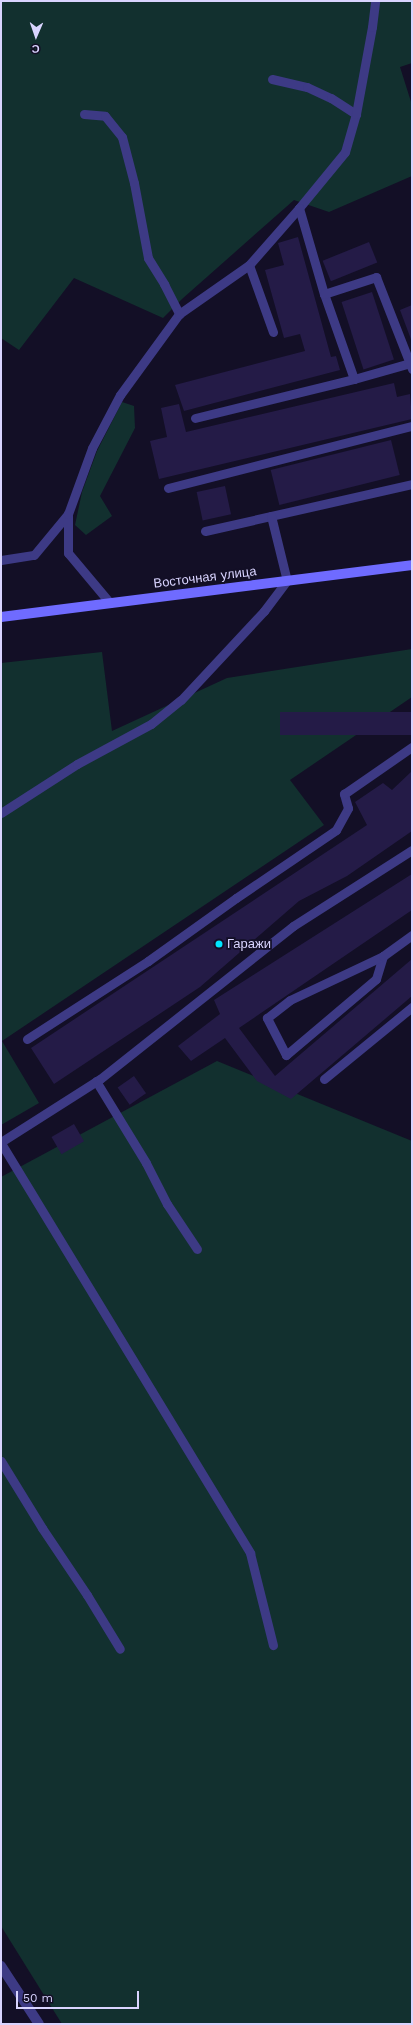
<!DOCTYPE html>
<html>
<head>
<meta charset="utf-8">
<style>
	body { margin:0 }
	#map { position:relative; width:413px; height:2025px; overflow:hidden; background:#130f26; font-family:"Work Sans",sans-serif }
	div>[style] { position:absolute }
	.green>* { inset:0; background:#12302f }
	.building>* { inset:0; background:#241b47; transform-origin:0 0 }
	.lane>* { height:9px; margin:-4.5px; padding:0 4.5px; transform-origin:4.5px; border-radius:4.5px; background:#3d3a85 }
	.street>* { height:10px; margin:-5px; padding:0 5px; transform-origin:5px; border-radius:5px; background:#3d3a85 }
	.secondary>* { height:10px; margin:-5px; padding:0 5px; transform-origin:5px; border-radius:5px; background:#6f6bff }
	.dots>* { width:11px; height:11px; translate:-50% -50%; box-sizing:border-box; border:2px solid #130f26; border-radius:50% }
	span { translate:-50% -50%; white-space:nowrap; text-align:center; line-height:1.15; -webkit-text-stroke:3.5px #130f26; paint-order:stroke }
	.street-label { font-size:13px; color:#d9d4ff }
	.poi-label { font-size:13px; color:#d9d4ff }
	.left { translate:0 -50%; text-align:left }
	.frame { position:absolute; inset:0; border:2px solid #d9d4ff; pointer-events:none }
	.north { position:absolute; left:16px; top:16px; width:40px; height:40px; -webkit-text-stroke:3px #130f26; paint-order:stroke; rotate:182deg; font-size:11px; font-weight:700; line-height:16px; text-align:center; color:#d9d4ff }
	.north::after { content:''; display:block; margin:auto; width:14px; height:18px; background:#d9d4ff; clip-path:polygon(50% 0,100% 100%,50% 72%,0 100%) }
	.scale { position:absolute; left:16px; top:1991px; width:123px; height:18px; box-sizing:border-box; border:2px solid #d9d4ff; border-top:0; padding-left:5px; font-size:12px; line-height:14px; white-space:nowrap; color:#d9d4ff; -webkit-text-stroke:3px #130f26; paint-order:stroke }
</style>
</head>
<body>
<div id="map">
	<div class="green">
		<i style="clip-path:polygon(1px 1px,412px 1px,412px 63px,400px 67px,412px 105px,412px 176px,329px 212px,294px 200px,182px 299px,163px 318px,74px 278px,19px 350px,1px 338px)"></i>
		<i style="clip-path:polygon(122px 402px,134px 406px,135px 428px,100px 496px,112px 516px,86px 535px,75px 525px,82px 492px,97px 451px)"></i>
		<i style="clip-path:polygon(412px 649px,412px 697px,290px 780px,324px 825px,2px 1041px,39px 1103px,1px 1125px,1px 663px,102px 652px,112px 731px,227px 678px)"></i>
		<i style="clip-path:polygon(217px 1061px,412px 1141px,412px 2024px,62px 2024px,1px 1926px,1px 1177px)"></i>
	</div>
	<div class="building">
		<i style="clip-path:polygon(298px 237px,331px 357px,336px 356px,340px 370px,184px 411px,175px 385px,305px 351px,300px 334px,284px 338px,265px 270px,284px 265px,278px 243px)"></i>
		<i style="left:369px;top:242px;width:22px;height:50px;rotate:68deg"></i>
		<i style="left:372px;top:292px;width:71px;height:32px;rotate:72deg"></i>
		<i style="clip-path:polygon(412px 305px,412px 342px,400px 310px)"></i>
		<i style="clip-path:polygon(394px 383px,397px 397px,410px 394px,412px 419px,159px 479px,150px 441px,167px 437px,161px 408px,179px 404px,186px 432px)"></i>
		<i style="left:391px;top:440px;width:36px;height:124px;rotate:76deg"></i>
		<i style="left:225px;top:486px;width:29px;height:29px;rotate:78deg"></i>
		<i style="left:412px;top:712px;width:23px;height:132px;rotate:90deg"></i>
		<i style="clip-path:polygon(412px 771px,412px 831px,347px 876px,299px 901px,200px 987px,54px 1084px,31px 1048px,367px 825px,355px 802px,383px 783px,392px 790px)"></i>
		<i style="clip-path:polygon(412px 874px,412px 910px,239px 1028px,275px 1076px,412px 959px,412px 996px,291px 1099px,257px 1081px,225px 1038px,191px 1061px,178px 1046px,220px 1014px,214px 1000px)"></i>
		<i style="left:134px;top:1076px;width:21px;height:20px;rotate:55deg"></i>
		<i style="left:74px;top:1124px;width:20px;height:26px;rotate:60deg"></i>
	</div>
	<div class="lane">
		<i style="left:272px;top:79px;width:36px;rotate:13deg"></i>
		<i style="left:307px;top:87px;width:26px;rotate:25deg"></i>
		<i style="left:331px;top:98px;width:30px;rotate:33deg"></i>
		<i style="left:84px;top:114px;width:21px;rotate:5deg"></i>
		<i style="left:105px;top:116px;width:27px;rotate:51deg"></i>
		<i style="left:122px;top:137px;width:48px;rotate:75.4deg"></i>
		<i style="left:134px;top:183px;width:76px;rotate:79.4deg"></i>
		<i style="left:148px;top:258px;width:31px;rotate:58deg"></i>
		<i style="left:164px;top:284px;width:34px;rotate:63deg"></i>
		<i style="left:299px;top:208px;width:72px;rotate:-50.6deg"></i>
		<i style="left:345px;top:152px;width:40px;rotate:-74deg"></i>
		<i style="left:356px;top:114px;width:88px;rotate:-79.6deg"></i>
		<i style="left:372px;top:27px;width:26px;rotate:-83deg"></i>
		<i style="left:273px;top:332px;width:71px;rotate:-109.7deg"></i>
		<i style="left:249px;top:265px;width:76px;rotate:-48.7deg"></i>
		<i style="left:299px;top:208px;width:90px;rotate:73.8deg"></i>
		<i style="left:354px;top:379px;width:58px;rotate:-15.9deg"></i>
		<i style="left:195px;top:418px;width:164px;rotate:-13.8deg"></i>
		<i style="left:354px;top:379px;width:90px;rotate:-109.4deg"></i>
		<i style="left:324px;top:294px;width:55px;rotate:-18.1deg"></i>
		<i style="left:376px;top:277px;width:99px;rotate:68.6deg"></i>
		<i style="left:168px;top:488px;width:252px;rotate:-14.3deg"></i>
		<i style="left:205px;top:531px;width:212px;rotate:-12.8deg"></i>
		<i style="left:1px;top:560px;width:33px;rotate:-9deg"></i>
		<i style="left:34px;top:555px;width:53px;rotate:-50.3deg"></i>
		<i style="left:110px;top:603px;width:65px;rotate:-130deg"></i>
		<i style="left:68px;top:553px;width:39px;rotate:-90deg"></i>
		<i style="left:68px;top:514px;width:70px;rotate:-70deg"></i>
		<i style="left:92px;top:448px;width:60px;rotate:-62.2deg"></i>
		<i style="left:120px;top:395px;width:100px;rotate:-53.9deg"></i>
		<i style="left:179px;top:314px;width:85px;rotate:-35deg"></i>
		<i style="left:1px;top:813px;width:90px;rotate:-32.8deg"></i>
		<i style="left:77px;top:764px;width:84px;rotate:-28.4deg"></i>
		<i style="left:151px;top:724px;width:38px;rotate:-39deg"></i>
		<i style="left:181px;top:700px;width:122px;rotate:-47deg"></i>
		<i style="left:264px;top:611px;width:38px;rotate:-53deg"></i>
		<i style="left:287px;top:581px;width:67px;rotate:-103.8deg"></i>
		<i style="left:383px;top:956px;width:24px;rotate:107deg"></i>
		<i style="left:376px;top:979px;width:118px;rotate:139.8deg"></i>
		<i style="left:286px;top:1055px;width:42px;rotate:-117.2deg"></i>
		<i style="left:267px;top:1018px;width:29px;rotate:-38deg"></i>
		<i style="left:290px;top:1000px;width:103px;rotate:-25.3deg"></i>
		<i style="left:383px;top:956px;width:36px;rotate:-36deg"></i>
		<i style="left:27px;top:1039px;width:144px;rotate:-32.8deg"></i>
		<i style="left:148px;top:961px;width:108px;rotate:-35.6deg"></i>
		<i style="left:236px;top:898px;width:121px;rotate:-34.2deg"></i>
		<i style="left:336px;top:830px;width:25px;rotate:-61deg"></i>
		<i style="left:348px;top:808px;width:15px;rotate:-106deg"></i>
		<i style="left:344px;top:794px;width:83px;rotate:-34.7deg"></i>
		<i style="left:324px;top:1079px;width:114px;rotate:-39.3deg"></i>
		<i style="left:96px;top:1081px;width:96px;rotate:58.6deg"></i>
		<i style="left:146px;top:1163px;width:46px;rotate:62.9deg"></i>
		<i style="left:167px;top:1204px;width:54px;rotate:56.3deg"></i>
		<i style="left:1px;top:1142px;width:117px;rotate:-32.5deg"></i>
		<i style="left:100px;top:1079px;width:246px;rotate:-38.4deg"></i>
		<i style="left:293px;top:926px;width:141px;rotate:-32.6deg"></i>
		<i style="left:1px;top:1143px;width:480px;rotate:58.7deg"></i>
		<i style="left:250px;top:1553px;width:95px;rotate:76deg"></i>
		<i style="left:1px;top:1461px;width:79px;rotate:58.5deg"></i>
		<i style="left:42px;top:1528px;width:81px;rotate:56.1deg"></i>
		<i style="left:87px;top:1595px;width:63px;rotate:58.6deg"></i>
	</div>
	<div class="street">
		<i style="left:1px;top:1966px;width:69px;rotate:56.8deg"></i>
	</div>
	<div class="secondary">
		<i style="left:1px;top:617px;width:414px;rotate:-7.2deg"></i>
	</div>
	<div class="dots">
		<i style="left:219px;top:944px;background:#00e5ff"></i>
	</div>
	<div class="street-label">
		<span style="left:205px;top:578px;rotate:-7deg">Восточная улица</span>
	</div>
	<div class="poi-label">
		<span class="left" style="left:227px;top:944px">Гаражи</span>
	</div>
	<div class="frame"></div>
	<div class="north">С</div>
	<div class="scale">50 m</div>
</div>
</body>
</html>
